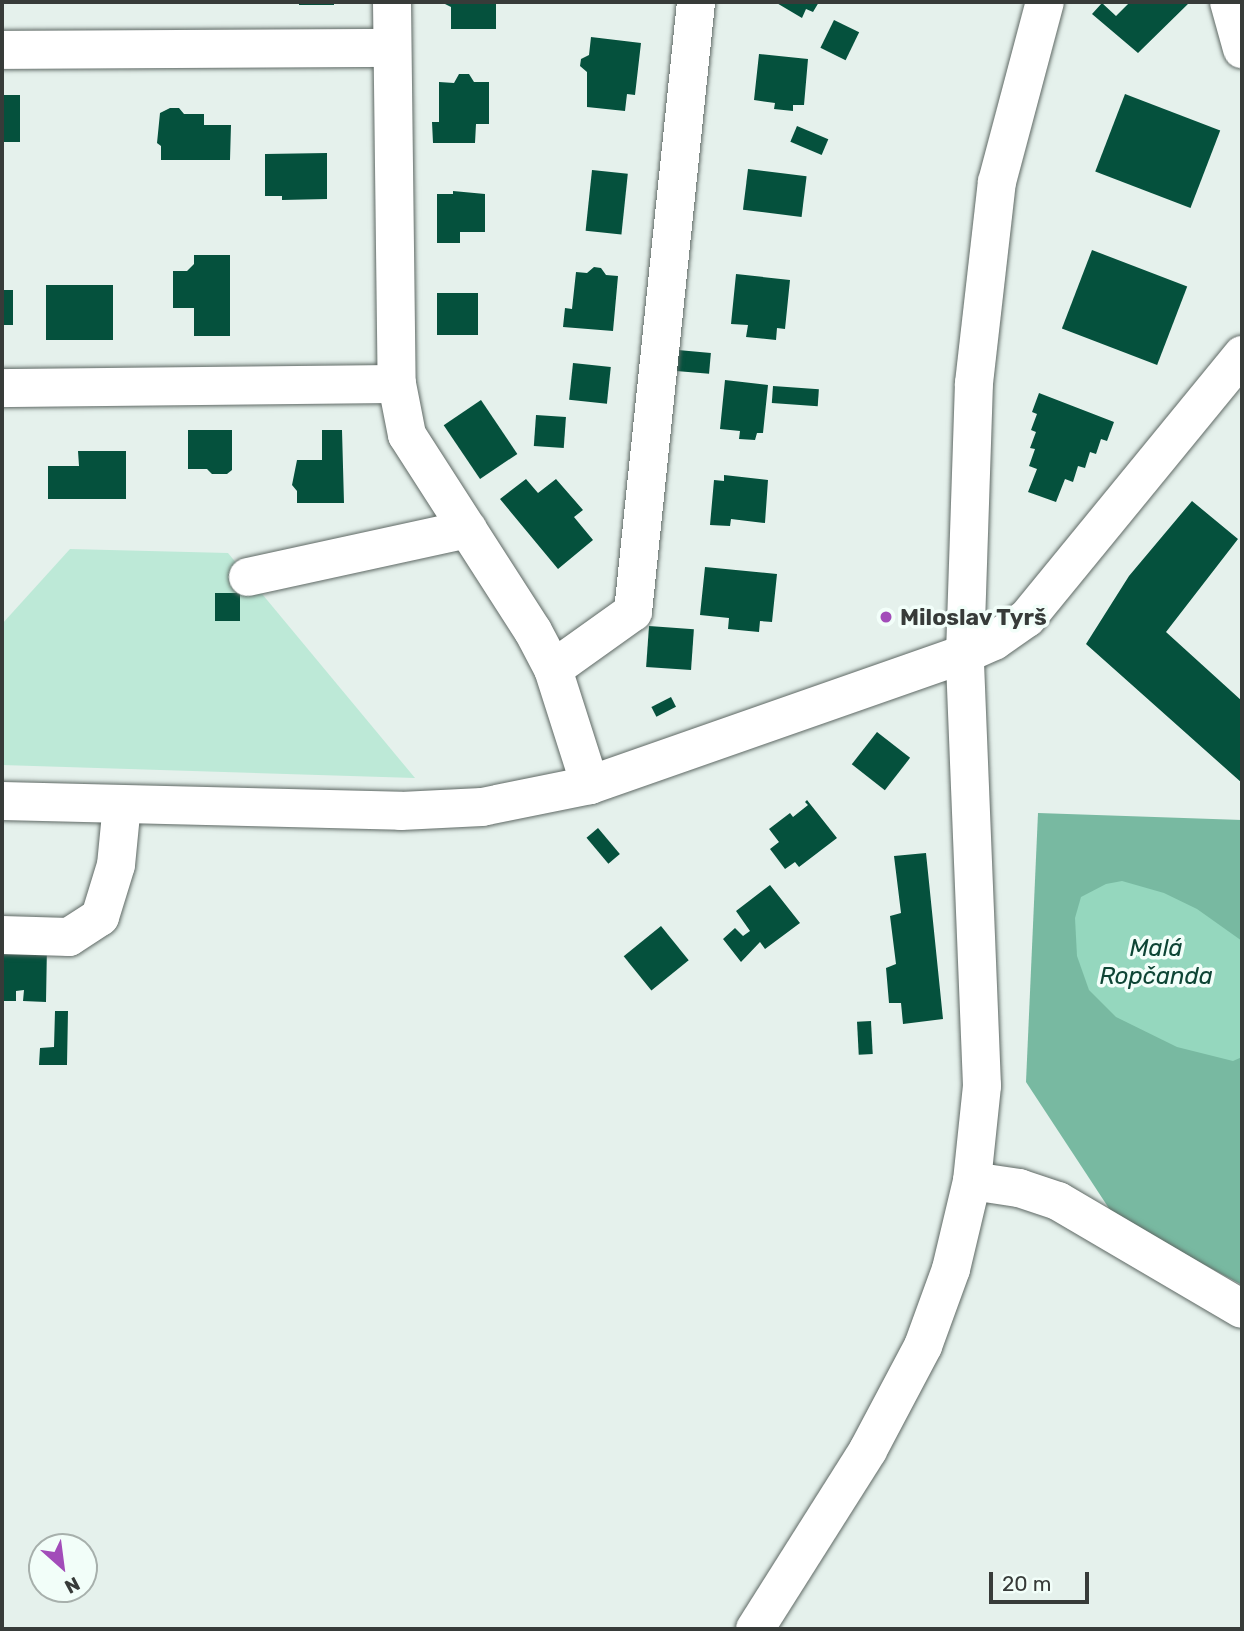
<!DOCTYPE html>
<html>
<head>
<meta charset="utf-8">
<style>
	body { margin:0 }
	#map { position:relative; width:1244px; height:1631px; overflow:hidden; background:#e5f1ec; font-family:Rubik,sans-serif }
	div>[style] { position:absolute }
	.green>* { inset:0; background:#bde9d7 }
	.forest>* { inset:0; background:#78b9a1 }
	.water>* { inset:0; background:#95d7be }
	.building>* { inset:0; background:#05513d; transform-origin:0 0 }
	.roads { filter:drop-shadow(0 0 2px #5f6965) drop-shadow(0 0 2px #5f6965) }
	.minor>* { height:38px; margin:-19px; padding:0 19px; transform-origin:19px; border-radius:19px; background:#fff }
	.major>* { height:38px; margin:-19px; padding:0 19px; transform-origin:19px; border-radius:19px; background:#fff }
	.dots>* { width:19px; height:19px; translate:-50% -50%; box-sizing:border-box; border:4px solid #f2fef9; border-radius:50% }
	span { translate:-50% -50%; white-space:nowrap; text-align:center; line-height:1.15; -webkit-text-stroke:7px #f2fef9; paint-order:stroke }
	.poi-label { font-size:23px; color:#373b39; font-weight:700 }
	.left { translate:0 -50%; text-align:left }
	.water-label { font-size:24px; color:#0e4535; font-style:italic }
	.frame { position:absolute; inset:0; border:4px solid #373b39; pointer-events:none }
	.north { position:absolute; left:28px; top:1533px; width:70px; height:70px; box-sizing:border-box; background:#f2fef9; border:2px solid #a7b0ac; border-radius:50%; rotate:152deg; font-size:19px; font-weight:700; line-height:28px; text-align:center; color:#373b39 }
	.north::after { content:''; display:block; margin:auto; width:24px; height:32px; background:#a24cb9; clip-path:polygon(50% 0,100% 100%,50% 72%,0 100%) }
	.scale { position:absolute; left:989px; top:1572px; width:100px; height:32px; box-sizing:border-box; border:4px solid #373b39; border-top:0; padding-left:9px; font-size:21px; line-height:24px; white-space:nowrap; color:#373b39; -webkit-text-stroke:5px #f2fef9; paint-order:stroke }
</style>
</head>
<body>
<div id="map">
	<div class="green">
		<i style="clip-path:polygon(70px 549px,228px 553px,415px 778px,2px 765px,2px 624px)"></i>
	</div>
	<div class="forest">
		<i style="clip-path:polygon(1038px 813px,1242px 820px,1242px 1285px,1114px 1216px,1026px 1082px)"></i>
	</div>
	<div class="water">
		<i style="clip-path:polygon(1122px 881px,1164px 893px,1197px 909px,1242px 941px,1242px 1057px,1233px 1061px,1177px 1047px,1116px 1017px,1089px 990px,1077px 956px,1075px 918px,1081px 897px,1106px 884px)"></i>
	</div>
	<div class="building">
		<i style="left:299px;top:2px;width:35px;height:3px"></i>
		<i style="clip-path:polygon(441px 2px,496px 2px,496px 29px,451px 29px,451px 7px)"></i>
		<i style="clip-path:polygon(775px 2px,819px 2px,813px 12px,806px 9px,802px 18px)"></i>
		<i style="clip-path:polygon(1130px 2px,1190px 2px,1138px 53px,1092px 14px,1102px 3px,1116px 16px)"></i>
		<i style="left:834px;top:20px;width:28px;height:31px;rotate:26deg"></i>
		<i style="clip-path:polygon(591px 37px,641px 43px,635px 95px,627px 94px,625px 111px,587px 107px,587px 72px,580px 66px,581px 59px,589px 55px)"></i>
		<i style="clip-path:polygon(759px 54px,808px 59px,804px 105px,793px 105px,793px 111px,774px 109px,775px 103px,754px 100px)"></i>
		<i style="clip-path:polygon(459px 74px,469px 74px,474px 82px,489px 82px,489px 124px,476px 124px,475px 143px,433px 143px,432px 122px,439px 122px,439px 82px,454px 83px)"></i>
		<i style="left:1125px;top:94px;width:102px;height:83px;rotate:21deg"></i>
		<i style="left:2px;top:95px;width:18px;height:47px"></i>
		<i style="clip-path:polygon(170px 108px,179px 108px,184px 114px,204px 114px,204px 125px,231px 125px,230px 160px,161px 160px,161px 146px,157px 143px,160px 113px)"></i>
		<i style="left:797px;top:126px;width:34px;height:17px;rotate:23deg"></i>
		<i style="clip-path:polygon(327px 153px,327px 199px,282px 200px,282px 196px,265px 196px,265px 154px)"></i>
		<i style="left:748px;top:169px;width:59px;height:41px;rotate:7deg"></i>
		<i style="left:592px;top:170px;width:36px;height:61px;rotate:6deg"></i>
		<i style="clip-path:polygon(453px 191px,485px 194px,485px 232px,460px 232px,460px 243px,437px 243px,437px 194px,453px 194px)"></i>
		<i style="left:1092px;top:250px;width:102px;height:84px;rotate:21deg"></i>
		<i style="clip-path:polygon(194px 255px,230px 255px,230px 336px,194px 336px,194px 308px,173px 308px,173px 271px,187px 271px,194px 264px)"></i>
		<i style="clip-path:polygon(594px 267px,601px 268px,606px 275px,618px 276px,613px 331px,563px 327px,565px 308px,572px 309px,576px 272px,587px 273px)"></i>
		<i style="clip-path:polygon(736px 274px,790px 280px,785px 329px,777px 328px,776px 340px,746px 337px,748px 325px,731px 324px)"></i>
		<i style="left:46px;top:285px;width:67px;height:55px"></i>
		<i style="left:2px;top:290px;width:11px;height:35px"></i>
		<i style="left:437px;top:293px;width:41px;height:42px"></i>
		<i style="left:678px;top:350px;width:33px;height:21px;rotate:5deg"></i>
		<i style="left:573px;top:363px;width:38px;height:37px;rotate:6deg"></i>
		<i style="clip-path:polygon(725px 380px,768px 385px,763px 433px,757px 433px,755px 440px,739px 439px,740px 431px,720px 429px)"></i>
		<i style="left:773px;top:386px;width:46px;height:17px;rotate:4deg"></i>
		<i style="clip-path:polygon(1039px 393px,1114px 422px,1107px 441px,1101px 439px,1096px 454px,1090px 452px,1085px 468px,1078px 466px,1073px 482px,1065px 479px,1056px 502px,1028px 492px,1037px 469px,1029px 466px,1035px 449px,1030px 448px,1036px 432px,1031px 430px,1037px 414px,1032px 412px)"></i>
		<i style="left:481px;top:400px;width:65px;height:45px;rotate:56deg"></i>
		<i style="left:536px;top:415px;width:30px;height:31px;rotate:4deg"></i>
		<i style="clip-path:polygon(188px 430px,232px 430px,232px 470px,227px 474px,212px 474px,207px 469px,188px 469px)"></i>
		<i style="clip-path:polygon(322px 430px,342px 430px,344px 503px,297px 503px,297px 491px,292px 485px,297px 460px,322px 460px)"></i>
		<i style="clip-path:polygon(78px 451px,126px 451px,126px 499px,48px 499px,48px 466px,79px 466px)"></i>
		<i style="clip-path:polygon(724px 475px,768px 480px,765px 523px,731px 519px,730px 526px,710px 525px,714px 480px,724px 481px)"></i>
		<i style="clip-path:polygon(526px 479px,538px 493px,556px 479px,583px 510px,574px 517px,593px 540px,558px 569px,500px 499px)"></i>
		<i style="clip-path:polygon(1192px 501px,1238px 539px,1166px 632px,1242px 701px,1242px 783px,1086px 644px,1129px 576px)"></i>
		<i style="clip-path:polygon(705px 567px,777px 574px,772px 622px,760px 621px,759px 632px,728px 629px,729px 618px,700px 615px)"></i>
		<i style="left:215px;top:593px;width:25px;height:28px"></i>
		<i style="left:649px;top:626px;width:45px;height:41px;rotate:4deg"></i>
		<i style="left:671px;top:697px;width:11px;height:22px;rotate:63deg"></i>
		<i style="left:877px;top:732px;width:42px;height:41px;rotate:38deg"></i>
		<i style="clip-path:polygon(807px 800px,837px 838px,799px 867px,795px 862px,785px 869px,770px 849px,779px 842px,769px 829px,790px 813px,793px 817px,808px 805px,805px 802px)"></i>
		<i style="left:598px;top:828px;width:34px;height:15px;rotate:50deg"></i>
		<i style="clip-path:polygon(926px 853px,943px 1019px,903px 1024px,901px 1003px,889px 1003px,886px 968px,896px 964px,890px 916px,901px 913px,894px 856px)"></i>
		<i style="clip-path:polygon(770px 885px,800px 923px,765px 949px,760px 942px,741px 962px,723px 939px,735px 928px,743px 936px,750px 931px,736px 911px)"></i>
		<i style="left:661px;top:926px;width:44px;height:48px;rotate:51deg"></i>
		<i style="clip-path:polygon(2px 945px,47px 945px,46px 1002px,23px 1001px,24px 990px,16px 991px,16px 1001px,2px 1001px)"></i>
		<i style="clip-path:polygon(55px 1011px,68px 1011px,67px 1065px,39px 1065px,40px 1048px,54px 1047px)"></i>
		<i style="left:871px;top:1021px;width:33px;height:14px;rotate:87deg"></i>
	</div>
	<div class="roads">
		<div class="minor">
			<i style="left:392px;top:2px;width:382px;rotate:89.3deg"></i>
			<i style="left:397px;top:384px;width:52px;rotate:78.9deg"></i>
			<i style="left:407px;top:435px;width:233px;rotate:57.3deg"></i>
			<i style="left:533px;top:631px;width:43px;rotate:62.2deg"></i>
			<i style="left:553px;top:669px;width:122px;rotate:72.3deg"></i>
			<i style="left:1229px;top:2px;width:49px;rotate:74.5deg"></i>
			<i style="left:2px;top:50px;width:390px;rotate:-0.3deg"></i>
			<i style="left:2px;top:388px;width:395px;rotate:-0.6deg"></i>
			<i style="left:248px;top:577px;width:225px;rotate:-12.3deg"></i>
			<i style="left:553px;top:669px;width:98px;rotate:-35.5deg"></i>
			<i style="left:633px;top:612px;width:613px;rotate:-84.1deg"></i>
			<i style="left:2px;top:801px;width:399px;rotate:1.4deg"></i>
			<i style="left:401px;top:811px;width:81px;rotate:-2.8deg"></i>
			<i style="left:482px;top:807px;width:110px;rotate:-11.5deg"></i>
			<i style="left:590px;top:785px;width:397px;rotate:-19.3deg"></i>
			<i style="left:965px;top:654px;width:32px;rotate:-24deg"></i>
			<i style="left:994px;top:641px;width:40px;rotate:-34.9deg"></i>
			<i style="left:1027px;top:618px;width:340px;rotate:-50.7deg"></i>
			<i style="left:2px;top:935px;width:67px;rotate:1.7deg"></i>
			<i style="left:69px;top:937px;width:37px;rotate:-33deg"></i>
			<i style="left:100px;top:917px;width:54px;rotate:-72.9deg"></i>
			<i style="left:116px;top:865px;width:61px;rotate:-84.4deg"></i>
			<i style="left:972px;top:1181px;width:48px;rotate:8.5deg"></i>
			<i style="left:1019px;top:1188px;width:41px;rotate:18.4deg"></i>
			<i style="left:1058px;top:1201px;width:213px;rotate:30.4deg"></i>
		</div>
		<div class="major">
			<i style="left:755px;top:1629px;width:212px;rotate:-57.7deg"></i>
			<i style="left:868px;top:1450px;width:118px;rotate:-62.1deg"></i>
			<i style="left:923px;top:1346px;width:82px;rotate:-70deg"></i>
			<i style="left:951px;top:1269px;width:90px;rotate:-76.6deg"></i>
			<i style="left:972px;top:1181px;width:96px;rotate:-84deg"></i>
			<i style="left:982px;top:1086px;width:432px;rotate:-92.3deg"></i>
			<i style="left:965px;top:654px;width:271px;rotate:-88.1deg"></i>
			<i style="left:974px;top:383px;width:202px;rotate:-83.5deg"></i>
			<i style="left:997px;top:182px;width:186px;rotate:-75.1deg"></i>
		</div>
	</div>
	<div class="dots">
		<i style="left:886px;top:617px;background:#a24cb9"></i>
	</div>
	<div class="poi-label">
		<span class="left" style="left:900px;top:617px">Miloslav Tyrš</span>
	</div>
	<div class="water-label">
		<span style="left:1156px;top:963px">Malá<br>Ropčanda</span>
	</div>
	<div class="frame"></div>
	<div class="north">N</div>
	<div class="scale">20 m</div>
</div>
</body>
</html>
